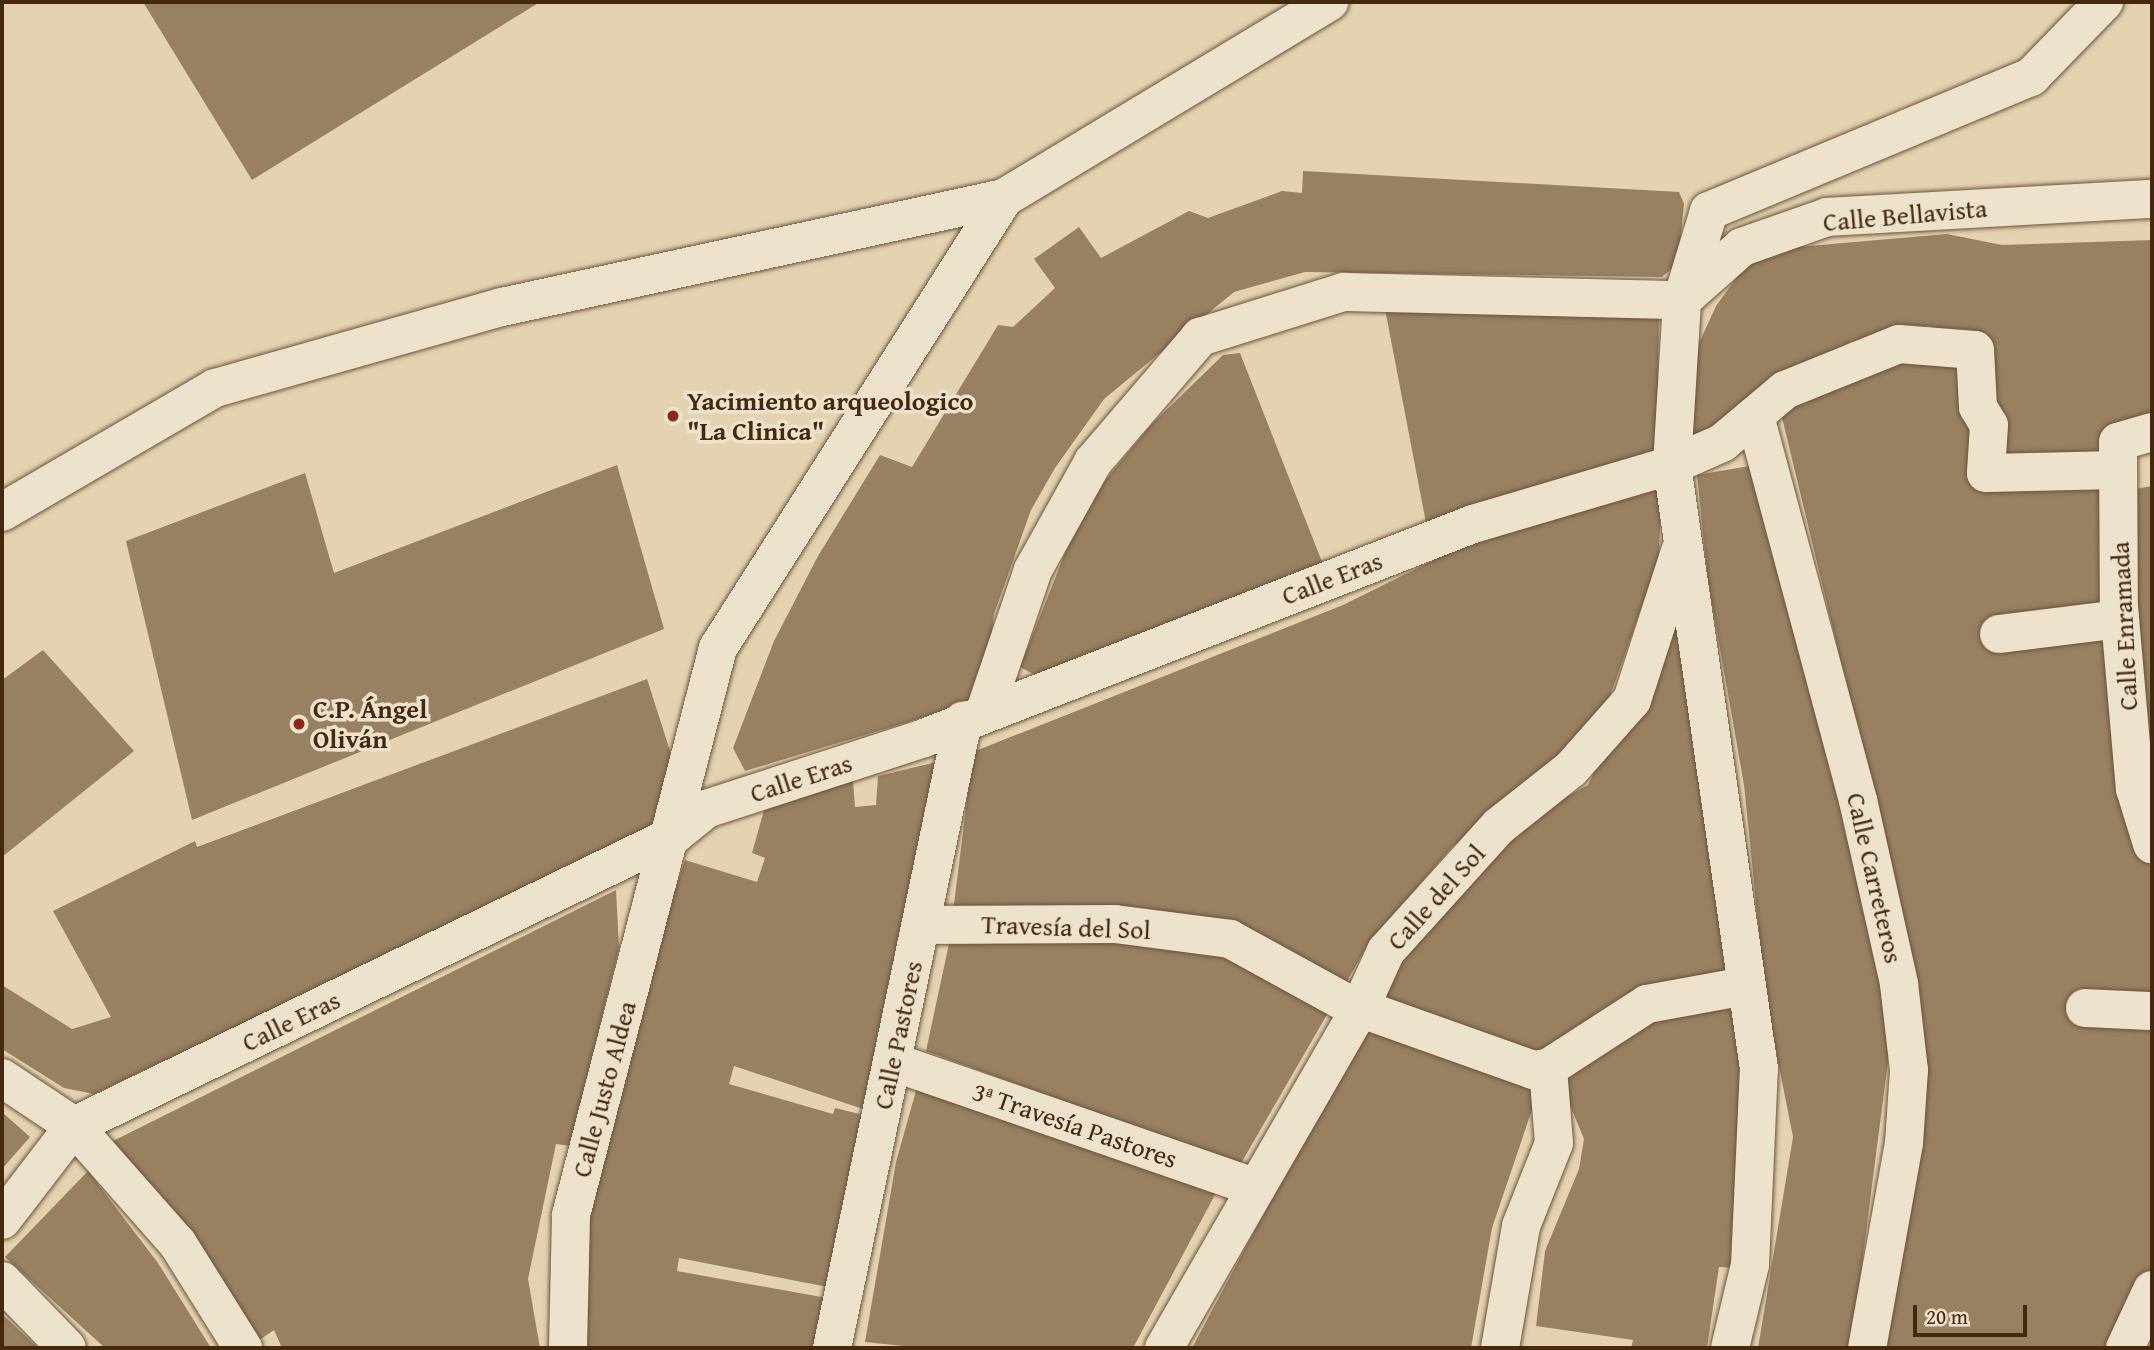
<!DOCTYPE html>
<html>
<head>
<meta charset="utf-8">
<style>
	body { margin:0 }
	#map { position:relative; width:2154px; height:1350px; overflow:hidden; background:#e3d3b1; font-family:"Gentium Book Plus",serif }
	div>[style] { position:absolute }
	.building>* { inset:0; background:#988163 }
	.roads { filter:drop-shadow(0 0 2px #6d5338) drop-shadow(0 0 2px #6d5338) }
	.street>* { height:38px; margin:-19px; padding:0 19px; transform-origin:19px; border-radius:19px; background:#ede2cc }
	.secondary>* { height:38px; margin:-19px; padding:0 19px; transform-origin:19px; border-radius:19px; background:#ede2cc }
	.dots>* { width:19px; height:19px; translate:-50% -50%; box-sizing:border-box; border:4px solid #ede2cc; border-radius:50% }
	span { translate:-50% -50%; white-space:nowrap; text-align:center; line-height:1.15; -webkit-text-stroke:7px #ede2cc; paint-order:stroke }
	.street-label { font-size:26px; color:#46280f }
	.poi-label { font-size:26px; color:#46280f; font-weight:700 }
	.left { translate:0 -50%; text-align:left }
	.frame { position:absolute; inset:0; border:4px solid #46280f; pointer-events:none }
	.scale { position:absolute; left:1913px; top:1305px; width:114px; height:32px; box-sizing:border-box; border:4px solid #46280f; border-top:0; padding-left:9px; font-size:21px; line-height:24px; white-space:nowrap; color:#46280f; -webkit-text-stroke:5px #ede2cc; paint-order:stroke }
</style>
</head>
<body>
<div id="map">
	<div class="building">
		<i style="clip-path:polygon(143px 2px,540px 2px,252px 180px)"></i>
		<i style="clip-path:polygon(1303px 171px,1679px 192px,1684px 204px,1678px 263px,1662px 277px,1305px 272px,1234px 292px,1104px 399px,1055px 468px,1031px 510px,994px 614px,984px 699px,745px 771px,733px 748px,774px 641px,818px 556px,880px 455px,912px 467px,998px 325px,1013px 327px,1055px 288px,1034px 259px,1079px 227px,1101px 258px,1189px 211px,1208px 218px,1282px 191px,1302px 193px)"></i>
		<i style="clip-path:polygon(1947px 234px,2002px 245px,2152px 240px,2152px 421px,2104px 462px,1997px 467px,1966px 341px,1929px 326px,1850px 342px,1702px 437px,1692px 433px,1694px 354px,1716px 306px,1747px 263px,1797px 247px)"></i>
		<i style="clip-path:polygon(1385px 309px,1659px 309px,1657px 450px,1427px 528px)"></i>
		<i style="clip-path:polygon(1240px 353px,1324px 567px,1039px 677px,1020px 667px,1073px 533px,1099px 488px,1151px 425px,1223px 355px)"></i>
		<i style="clip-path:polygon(1968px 358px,1977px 478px,2104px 475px,2108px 627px,2128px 792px,2152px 873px,2152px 1272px,2116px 1348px,1885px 1348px,1920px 1155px,1924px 1046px,1918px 981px,1779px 405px,1880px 362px)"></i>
		<i style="clip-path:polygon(1761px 464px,1847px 840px,1866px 882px,1889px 1054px,1851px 1348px,1758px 1348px,1793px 1137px,1766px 1000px,1744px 785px,1708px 580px,1697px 475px)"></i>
		<i style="clip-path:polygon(617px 465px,664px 629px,192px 820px,126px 541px,305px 473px,334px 573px)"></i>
		<i style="clip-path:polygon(1661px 486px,1659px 558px,1610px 696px,1568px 754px,1451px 848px,1368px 944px,1343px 988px,1247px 933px,953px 912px,973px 752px,1343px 605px,1466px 544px)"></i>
		<i style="clip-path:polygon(2152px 486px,2152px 785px,2129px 490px)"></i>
		<i style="clip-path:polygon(1665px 624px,1686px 624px,1732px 975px,1558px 1054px,1522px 1051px,1375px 1003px,1399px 956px,1456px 888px,1557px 802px,1588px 785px)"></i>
		<i style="clip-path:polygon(43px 650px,134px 751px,2px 857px,2px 680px)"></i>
		<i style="clip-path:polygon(647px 679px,672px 757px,653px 829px,94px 1094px,64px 1088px,2px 1049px,2px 985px,72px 1029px,111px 1017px,53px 911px,195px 841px,197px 847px)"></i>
		<i style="clip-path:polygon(945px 760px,869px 1111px,734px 1066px,729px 1084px,833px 1114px,835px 1108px,868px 1116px,828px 1287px,679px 1258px,677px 1271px,827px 1298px,815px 1348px,586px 1348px,586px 1223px,640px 995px,685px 860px,757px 882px,765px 858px,752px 853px,766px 803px,853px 781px,855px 807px,876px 805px,878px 776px)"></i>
		<i style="clip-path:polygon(616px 890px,619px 948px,570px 1146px,556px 1144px,528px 1279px,540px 1348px,282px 1348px,274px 1330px,258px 1341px,113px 1141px)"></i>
		<i style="clip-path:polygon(950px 939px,1194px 942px,1332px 1006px,1240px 1165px,926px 1051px)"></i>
		<i style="clip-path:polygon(1729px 995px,1740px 1068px,1733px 1268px,1719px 1267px,1707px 1348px,1631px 1348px,1633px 1340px,1536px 1326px,1545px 1251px,1579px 1169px,1584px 1139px,1560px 1081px,1653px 1010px)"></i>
		<i style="clip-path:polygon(1366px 1022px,1541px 1083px,1492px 1228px,1471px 1348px,1192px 1348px)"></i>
		<i style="clip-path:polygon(919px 1080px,1217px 1191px,1133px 1348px,922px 1348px,865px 1342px,896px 1162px)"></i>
		<i style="clip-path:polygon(2px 1112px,30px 1137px,2px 1169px)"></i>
		<i style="clip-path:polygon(88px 1171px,158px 1263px,211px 1348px,105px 1348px,5px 1257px)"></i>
		<i style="clip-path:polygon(2px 1314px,38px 1348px,2px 1348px)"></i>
	</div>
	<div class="roads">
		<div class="street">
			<i style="left:1755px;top:416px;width:398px;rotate:75deg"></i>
			<i style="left:1858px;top:800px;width:189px;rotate:77.4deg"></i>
			<i style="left:1899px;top:984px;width:87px;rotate:83.4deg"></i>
			<i style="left:1909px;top:1070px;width:73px;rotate:93.9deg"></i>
			<i style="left:1904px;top:1143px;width:208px;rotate:100.2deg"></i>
			<i style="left:2152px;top:432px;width:35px;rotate:164deg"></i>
			<i style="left:2118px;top:442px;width:165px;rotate:89.7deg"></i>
			<i style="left:2119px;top:607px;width:183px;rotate:85deg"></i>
			<i style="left:2135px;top:789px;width:58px;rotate:72.8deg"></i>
			<i style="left:2px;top:512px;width:246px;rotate:-30.2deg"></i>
			<i style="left:215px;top:388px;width:298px;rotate:-15.8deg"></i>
			<i style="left:502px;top:307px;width:514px;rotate:-12.25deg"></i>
			<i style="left:1004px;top:198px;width:380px;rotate:-31.1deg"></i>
			<i style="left:1999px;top:634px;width:122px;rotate:-7.1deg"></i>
			<i style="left:985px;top:711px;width:149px;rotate:-71.2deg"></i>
			<i style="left:1033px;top:570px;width:124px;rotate:-60.9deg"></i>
			<i style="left:1093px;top:462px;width:165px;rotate:-49.4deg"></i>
			<i style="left:1200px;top:337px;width:151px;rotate:-17.4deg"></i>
			<i style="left:1344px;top:292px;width:338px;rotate:1.4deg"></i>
			<i style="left:1682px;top:300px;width:80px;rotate:-41.5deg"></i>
			<i style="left:1742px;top:247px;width:90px;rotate:-19.4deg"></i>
			<i style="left:1827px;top:217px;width:325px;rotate:-3.2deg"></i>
			<i style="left:921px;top:925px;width:194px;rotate:-0.3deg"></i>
			<i style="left:1115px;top:924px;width:116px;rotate:7.4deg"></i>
			<i style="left:1230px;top:939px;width:135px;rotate:28.8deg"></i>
			<i style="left:1348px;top:1004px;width:196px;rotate:19.6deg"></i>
			<i style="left:1533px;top:1070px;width:15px;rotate:-8deg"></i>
			<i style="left:1548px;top:1068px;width:118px;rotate:-32.9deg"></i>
			<i style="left:1647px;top:1004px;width:100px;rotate:-10.4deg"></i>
			<i style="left:2085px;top:1008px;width:67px;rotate:2.6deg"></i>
			<i style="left:893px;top:1062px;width:384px;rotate:19.1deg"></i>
			<i style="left:2px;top:1078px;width:87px;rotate:33.7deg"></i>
			<i style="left:74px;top:1126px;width:157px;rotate:48.6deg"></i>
			<i style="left:178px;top:1244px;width:123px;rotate:58deg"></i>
			<i style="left:2px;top:1220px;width:118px;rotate:-52.5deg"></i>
			<i style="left:74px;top:1126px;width:667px;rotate:-25.87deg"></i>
			<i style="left:674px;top:835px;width:41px;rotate:-39.1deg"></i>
			<i style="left:706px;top:809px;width:229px;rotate:-18deg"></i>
			<i style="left:924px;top:738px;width:589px;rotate:-21.3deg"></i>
			<i style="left:1473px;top:524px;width:208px;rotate:-16.5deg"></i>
			<i style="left:1672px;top:465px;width:55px;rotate:-23.7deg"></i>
			<i style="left:1722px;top:443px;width:82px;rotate:-40.1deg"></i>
			<i style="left:1785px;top:390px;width:123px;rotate:-22deg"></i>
			<i style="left:1899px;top:344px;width:76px;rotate:4.5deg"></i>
			<i style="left:1975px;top:350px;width:57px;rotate:87deg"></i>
			<i style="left:1978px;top:407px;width:21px;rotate:59deg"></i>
			<i style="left:1989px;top:425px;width:48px;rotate:93.6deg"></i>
			<i style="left:1986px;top:473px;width:132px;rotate:-1.3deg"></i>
			<i style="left:568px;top:1348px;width:133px;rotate:-88.7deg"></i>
			<i style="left:571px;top:1215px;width:586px;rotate:-75.47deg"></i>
			<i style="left:718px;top:648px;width:533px;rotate:-57.56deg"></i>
			<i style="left:832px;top:1348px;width:641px;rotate:-78.2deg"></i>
			<i style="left:1164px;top:1348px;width:392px;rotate:-60deg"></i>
			<i style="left:1360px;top:1008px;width:63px;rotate:-65.5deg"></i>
			<i style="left:1386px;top:951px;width:169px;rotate:-47.9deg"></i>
			<i style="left:1499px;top:826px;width:92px;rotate:-38.4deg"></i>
			<i style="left:1571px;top:769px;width:92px;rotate:-48.5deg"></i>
			<i style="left:1632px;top:700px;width:157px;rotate:-72.1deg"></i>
			<i style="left:1500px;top:1348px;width:124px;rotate:-80.2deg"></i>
			<i style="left:1521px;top:1226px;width:89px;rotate:-68.3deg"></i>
			<i style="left:1554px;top:1143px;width:75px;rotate:-94.6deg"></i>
			<i style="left:1730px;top:1348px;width:85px;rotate:-76.5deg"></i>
			<i style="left:1750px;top:1265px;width:196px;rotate:-87.4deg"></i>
			<i style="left:1759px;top:1069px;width:610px;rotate:-98.2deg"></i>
			<i style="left:1672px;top:465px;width:165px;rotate:-86.5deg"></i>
			<i style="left:1682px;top:300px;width:93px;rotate:-73.1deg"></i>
			<i style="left:1709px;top:211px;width:349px;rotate:-22.6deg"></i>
			<i style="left:2031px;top:77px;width:105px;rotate:-45.8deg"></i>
			<i style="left:2125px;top:1348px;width:64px;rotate:-65deg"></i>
		</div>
		<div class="secondary">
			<i style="left:2px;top:1281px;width:93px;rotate:45.9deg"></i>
		</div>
	</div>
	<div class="dots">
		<i style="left:673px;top:416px;background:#8f2418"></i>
		<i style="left:299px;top:724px;background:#8f2418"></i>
	</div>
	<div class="street-label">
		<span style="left:1905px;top:215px;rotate:-5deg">Calle Bellavista</span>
		<span style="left:1332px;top:578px;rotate:-21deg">Calle Eras</span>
		<span style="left:2124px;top:626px;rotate:-93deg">Calle Enramada</span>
		<span style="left:801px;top:778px;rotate:-18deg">Calle Eras</span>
		<span style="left:1875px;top:878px;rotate:77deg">Calle Carreteros</span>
		<span style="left:1436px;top:897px;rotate:-48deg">Calle del Sol</span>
		<span style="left:1066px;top:927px;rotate:2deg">Travesía del Sol</span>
		<span style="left:291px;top:1021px;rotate:-26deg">Calle Eras</span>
		<span style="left:898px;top:1035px;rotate:-78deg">Calle Pastores</span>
		<span style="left:604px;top:1089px;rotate:-75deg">Calle Justo Aldea</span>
		<span style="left:1075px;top:1125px;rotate:19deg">3ª Travesía Pastores</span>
	</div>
	<div class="poi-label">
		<span class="left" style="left:687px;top:416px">Yacimiento arqueologico<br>"La Clinica"</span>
		<span class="left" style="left:313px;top:724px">C.P. Ángel<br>Oliván</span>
	</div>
	<div class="frame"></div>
	<div class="scale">20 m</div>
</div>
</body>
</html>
